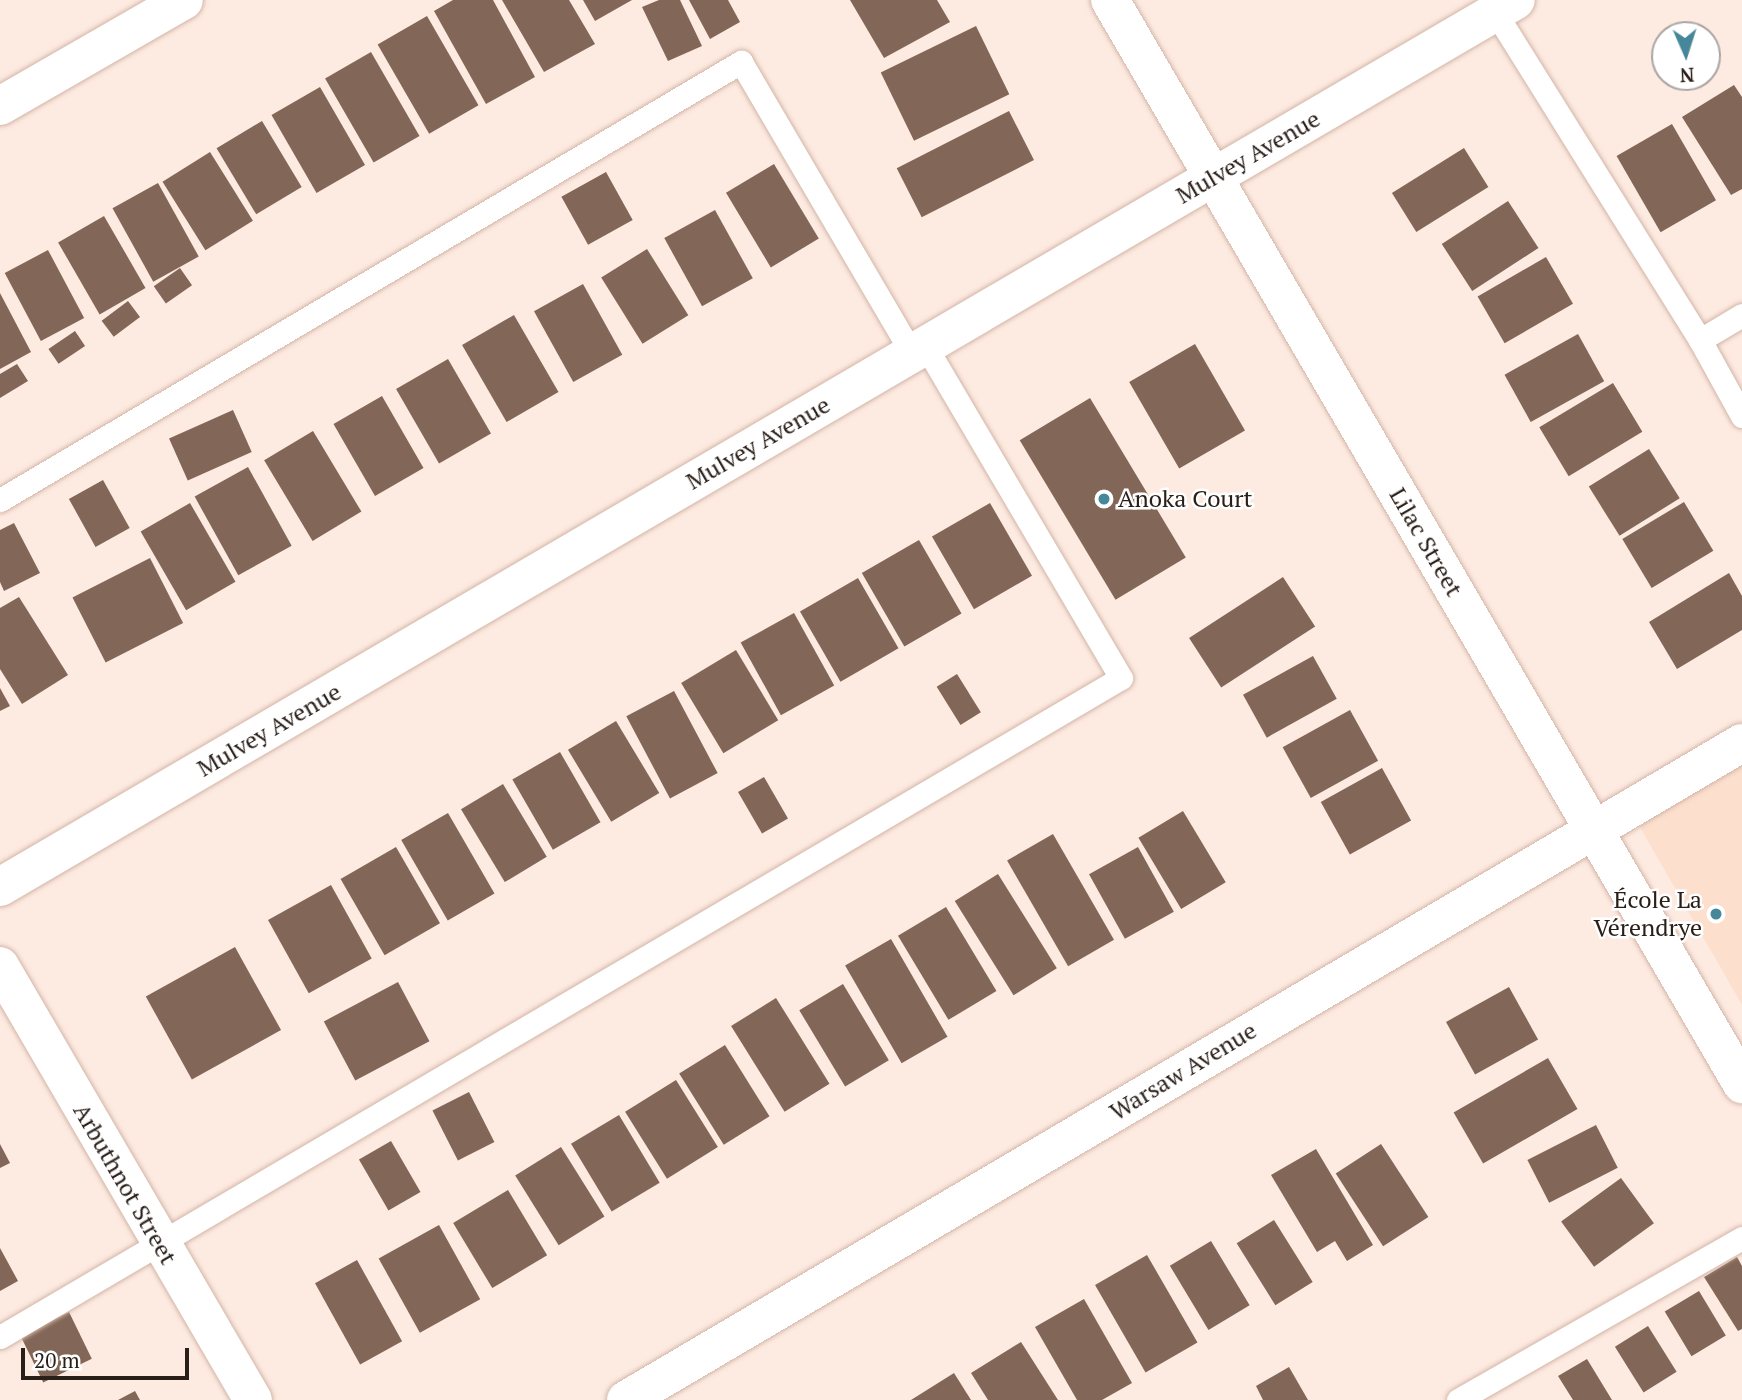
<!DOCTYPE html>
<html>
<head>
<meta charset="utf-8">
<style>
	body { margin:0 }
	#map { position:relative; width:1742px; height:1400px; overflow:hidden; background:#fdeae1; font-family:"PT Serif",serif }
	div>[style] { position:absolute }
	.built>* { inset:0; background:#fddfce }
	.building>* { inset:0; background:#826657; transform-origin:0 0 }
	.roads { filter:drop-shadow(0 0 2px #d3b5a6) drop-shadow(0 0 2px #d3b5a6) }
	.lane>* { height:23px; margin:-11.5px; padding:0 11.5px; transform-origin:11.5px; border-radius:11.5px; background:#fff }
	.street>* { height:38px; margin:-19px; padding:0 19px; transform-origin:19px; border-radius:19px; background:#fff }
	.secondary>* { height:38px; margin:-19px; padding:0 19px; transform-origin:19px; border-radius:19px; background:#fff }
	.dots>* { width:19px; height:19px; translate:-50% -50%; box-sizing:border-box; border:4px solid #fff; border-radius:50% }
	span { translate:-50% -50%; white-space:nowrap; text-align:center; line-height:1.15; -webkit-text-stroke:5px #fff; paint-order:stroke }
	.street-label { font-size:24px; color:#291e18 }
	.poi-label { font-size:24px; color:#291e18 }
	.left { translate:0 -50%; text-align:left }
	.right { translate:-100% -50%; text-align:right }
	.north { position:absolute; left:1651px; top:21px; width:70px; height:70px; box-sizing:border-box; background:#fff; border:2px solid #a9a5a3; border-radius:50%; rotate:177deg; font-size:19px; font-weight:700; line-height:28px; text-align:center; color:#291e18 }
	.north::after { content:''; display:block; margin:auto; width:24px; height:32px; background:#468799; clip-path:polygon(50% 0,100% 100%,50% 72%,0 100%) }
	.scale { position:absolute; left:21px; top:1348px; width:168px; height:32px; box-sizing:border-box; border:4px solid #291e18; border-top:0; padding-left:9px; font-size:21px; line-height:24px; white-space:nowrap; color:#291e18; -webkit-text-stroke:5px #fff; paint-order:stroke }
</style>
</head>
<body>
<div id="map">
	<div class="built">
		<i style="clip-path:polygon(1742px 762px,1742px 1005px,1637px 822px)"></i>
	</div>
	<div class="building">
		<i style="clip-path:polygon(453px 0,493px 0,535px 77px,486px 104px,434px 11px)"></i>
		<i style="clip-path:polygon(502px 0,569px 0,595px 44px,544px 72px)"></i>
		<i style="clip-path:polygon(583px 0,632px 0,595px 21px)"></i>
		<i style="clip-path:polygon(659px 0,680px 0,702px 46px,668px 61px,642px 7px)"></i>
		<i style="clip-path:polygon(689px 0,728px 0,740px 22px,710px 39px)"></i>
		<i style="clip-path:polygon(850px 0,937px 0,950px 22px,884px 58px)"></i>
		<i style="left:427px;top:16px;width:103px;height:57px;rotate:60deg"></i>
		<i style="left:976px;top:26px;width:76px;height:106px;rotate:64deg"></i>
		<i style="left:371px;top:52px;width:97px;height:53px;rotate:60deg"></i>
		<i style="clip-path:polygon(1734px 85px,1742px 97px,1742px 189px,1731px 195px,1682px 117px)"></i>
		<i style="left:320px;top:87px;width:90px;height:56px;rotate:60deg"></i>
		<i style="left:1009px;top:111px;width:55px;height:126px;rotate:63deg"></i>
		<i style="left:262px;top:121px;width:77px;height:53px;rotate:59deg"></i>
		<i style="left:1672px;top:124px;width:88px;height:64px;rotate:60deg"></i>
		<i style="left:1464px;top:148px;width:46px;height:85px;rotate:58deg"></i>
		<i style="left:210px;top:152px;width:81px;height:56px;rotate:58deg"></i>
		<i style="left:774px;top:164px;width:87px;height:56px;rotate:59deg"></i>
		<i style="left:606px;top:172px;width:55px;height:51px;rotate:61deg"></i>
		<i style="left:158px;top:183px;width:84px;height:52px;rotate:61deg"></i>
		<i style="left:1508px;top:201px;width:56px;height:79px;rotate:57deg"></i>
		<i style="left:715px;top:210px;width:78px;height:58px;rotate:61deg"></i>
		<i style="left:104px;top:216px;width:83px;height:53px;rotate:60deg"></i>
		<i style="left:647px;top:249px;width:78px;height:54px;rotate:58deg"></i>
		<i style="left:48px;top:250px;width:77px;height:49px;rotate:62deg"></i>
		<i style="left:1546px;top:257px;width:54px;height:79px;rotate:60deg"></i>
		<i style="left:180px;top:268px;width:21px;height:32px;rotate:55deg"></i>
		<i style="left:583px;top:284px;width:81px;height:56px;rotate:61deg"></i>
		<i style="clip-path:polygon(0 293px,31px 352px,0 369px)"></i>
		<i style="left:128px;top:301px;width:20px;height:33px;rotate:53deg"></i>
		<i style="left:514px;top:315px;width:89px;height:60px;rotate:60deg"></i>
		<i style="left:75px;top:331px;width:18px;height:32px;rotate:56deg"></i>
		<i style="left:1578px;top:334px;width:54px;height:84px;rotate:61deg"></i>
		<i style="left:1195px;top:344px;width:100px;height:76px;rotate:60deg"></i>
		<i style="left:448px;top:359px;width:86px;height:60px;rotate:60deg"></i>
		<i style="clip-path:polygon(17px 364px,28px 381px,0 398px,0 374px)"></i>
		<i style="left:1613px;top:383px;width:57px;height:86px;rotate:59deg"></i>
		<i style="left:382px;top:396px;width:83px;height:56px;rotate:60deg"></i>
		<i style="left:1090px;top:398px;width:186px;height:82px;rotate:59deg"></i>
		<i style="left:233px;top:410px;width:46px;height:70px;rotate:66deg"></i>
		<i style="left:313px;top:431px;width:94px;height:57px;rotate:59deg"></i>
		<i style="left:1649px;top:449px;width:58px;height:71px;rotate:58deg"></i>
		<i style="left:248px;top:467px;width:90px;height:61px;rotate:61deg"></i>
		<i style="left:103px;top:480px;width:55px;height:39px;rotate:61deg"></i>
		<i style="left:1684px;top:502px;width:57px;height:72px;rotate:59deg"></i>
		<i style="left:190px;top:503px;width:91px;height:57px;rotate:60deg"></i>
		<i style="left:990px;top:503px;width:84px;height:67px;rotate:60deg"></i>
		<i style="clip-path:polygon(14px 523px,40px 573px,4px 591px,0 582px,0 530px)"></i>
		<i style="left:919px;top:540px;width:85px;height:66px;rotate:60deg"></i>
		<i style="left:150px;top:558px;width:73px;height:87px;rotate:63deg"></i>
		<i style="clip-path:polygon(1729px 573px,1742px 596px,1742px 630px,1677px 669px,1649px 622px)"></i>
		<i style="left:1283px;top:577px;width:59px;height:112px;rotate:57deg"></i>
		<i style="left:858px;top:578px;width:81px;height:67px;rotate:60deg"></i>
		<i style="clip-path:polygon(19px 597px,68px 675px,22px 704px,0 669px,0 608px)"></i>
		<i style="left:794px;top:613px;width:83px;height:61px;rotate:61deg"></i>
		<i style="left:736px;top:650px;width:82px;height:64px;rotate:59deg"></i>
		<i style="left:1313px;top:656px;width:49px;height:80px;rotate:61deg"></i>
		<i style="left:957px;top:674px;width:45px;height:24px;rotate:58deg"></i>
		<i style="clip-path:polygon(0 688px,10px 706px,0 711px)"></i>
		<i style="left:674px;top:691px;width:93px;height:54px;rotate:62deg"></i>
		<i style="left:1350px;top:710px;width:58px;height:77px;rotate:61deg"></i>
		<i style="left:616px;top:721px;width:84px;height:56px;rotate:59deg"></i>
		<i style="left:560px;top:752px;width:81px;height:55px;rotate:60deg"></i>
		<i style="left:1382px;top:768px;width:60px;height:70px;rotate:61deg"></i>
		<i style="left:764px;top:777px;width:48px;height:30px;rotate:60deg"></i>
		<i style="left:503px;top:784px;width:85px;height:49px;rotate:59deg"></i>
		<i style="left:1183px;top:811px;width:83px;height:52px;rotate:59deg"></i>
		<i style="left:448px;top:813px;width:93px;height:54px;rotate:60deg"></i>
		<i style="left:1053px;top:834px;width:122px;height:53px;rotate:60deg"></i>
		<i style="left:396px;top:847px;width:88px;height:64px;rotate:60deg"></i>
		<i style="left:1138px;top:847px;width:74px;height:56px;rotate:61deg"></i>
		<i style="left:998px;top:874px;width:111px;height:51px;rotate:58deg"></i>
		<i style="left:331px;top:885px;width:84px;height:72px;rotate:61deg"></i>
		<i style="left:946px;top:907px;width:98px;height:56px;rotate:59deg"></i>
		<i style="left:891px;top:939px;width:113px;height:53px;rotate:60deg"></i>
		<i style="left:235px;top:947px;width:95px;height:102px;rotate:61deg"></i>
		<i style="left:398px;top:982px;width:67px;height:84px;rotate:62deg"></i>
		<i style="left:843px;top:984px;width:89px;height:51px;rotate:59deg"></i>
		<i style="left:1509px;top:987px;width:60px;height:72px;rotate:61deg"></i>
		<i style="left:776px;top:998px;width:101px;height:53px;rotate:58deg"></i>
		<i style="left:725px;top:1045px;width:84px;height:54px;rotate:58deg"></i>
		<i style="left:1548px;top:1058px;width:59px;height:109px;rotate:60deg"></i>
		<i style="left:676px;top:1080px;width:79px;height:60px;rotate:58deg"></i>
		<i style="left:469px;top:1092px;width:56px;height:41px;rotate:63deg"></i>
		<i style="left:619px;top:1115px;width:79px;height:56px;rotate:59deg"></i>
		<i style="left:1596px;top:1125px;width:48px;height:77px;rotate:63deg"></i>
		<i style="left:391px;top:1141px;width:59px;height:37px;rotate:60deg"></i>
		<i style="clip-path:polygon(0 1144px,10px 1163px,0 1168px)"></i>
		<i style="left:1381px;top:1144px;width:87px;height:54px;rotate:57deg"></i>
		<i style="left:561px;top:1147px;width:82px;height:54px;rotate:58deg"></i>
		<i style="clip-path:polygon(1316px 1149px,1373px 1245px,1347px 1261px,1335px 1241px,1317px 1252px,1271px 1175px)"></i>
		<i style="left:1621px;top:1178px;width:56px;height:74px;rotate:54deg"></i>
		<i style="left:508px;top:1190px;width:76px;height:64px;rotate:59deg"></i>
		<i style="left:1274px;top:1220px;width:73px;height:44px;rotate:58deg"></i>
		<i style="left:439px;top:1225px;width:85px;height:69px;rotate:61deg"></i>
		<i style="left:1211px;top:1241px;width:75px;height:48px;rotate:59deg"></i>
		<i style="clip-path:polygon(0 1248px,18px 1281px,0 1291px)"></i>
		<i style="left:1147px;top:1255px;width:101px;height:60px;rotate:60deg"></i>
		<i style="clip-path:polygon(1737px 1257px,1742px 1266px,1742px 1329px,1738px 1331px,1704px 1277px)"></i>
		<i style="left:357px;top:1260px;width:93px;height:48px;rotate:61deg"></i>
		<i style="left:1699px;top:1291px;width:52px;height:40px;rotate:59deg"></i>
		<i style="clip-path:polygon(1084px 1299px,1132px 1383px,1102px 1400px,1077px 1400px,1035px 1327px)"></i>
		<i style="left:69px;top:1312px;width:52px;height:54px;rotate:64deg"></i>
		<i style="left:1648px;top:1326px;width:54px;height:39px;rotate:58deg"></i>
		<i style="clip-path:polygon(1021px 1342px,1058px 1400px,988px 1400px,971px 1373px)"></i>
		<i style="clip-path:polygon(1587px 1359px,1612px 1400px,1573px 1400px,1558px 1376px)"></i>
		<i style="clip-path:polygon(1289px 1367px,1308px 1400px,1263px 1400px,1256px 1386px)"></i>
		<i style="clip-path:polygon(954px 1373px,971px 1400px,911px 1400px)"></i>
		<i style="clip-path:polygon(135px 1391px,140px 1400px,118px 1400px)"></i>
	</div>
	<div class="roads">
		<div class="lane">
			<i style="left:1495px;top:12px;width:387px;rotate:58deg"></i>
			<i style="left:1742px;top:315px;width:49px;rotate:149.2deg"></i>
			<i style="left:1700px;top:340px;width:87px;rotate:61.1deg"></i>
			<i style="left:0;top:500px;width:861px;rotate:-30.59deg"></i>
			<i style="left:741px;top:62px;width:338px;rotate:59.6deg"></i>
			<i style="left:0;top:1337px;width:1300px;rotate:-30.45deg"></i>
			<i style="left:1121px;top:678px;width:386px;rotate:-120.5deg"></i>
			<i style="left:1458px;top:1400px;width:327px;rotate:-29.7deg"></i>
		</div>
		<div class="street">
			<i style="left:0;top:106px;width:212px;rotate:-29.9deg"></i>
			<i style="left:0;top:887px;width:1756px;rotate:-30.33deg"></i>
			<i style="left:0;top:966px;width:502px;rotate:59.76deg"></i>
			<i style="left:626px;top:1400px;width:1295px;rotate:-30.49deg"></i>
		</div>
		<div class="secondary">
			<i style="left:1110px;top:0;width:1255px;rotate:59.76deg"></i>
		</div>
	</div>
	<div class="dots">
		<i style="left:1104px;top:499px;background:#468799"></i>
		<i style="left:1716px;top:914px;background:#468799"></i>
	</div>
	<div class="street-label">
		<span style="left:1248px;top:157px;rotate:-30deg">Mulvey Avenue</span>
		<span style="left:758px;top:443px;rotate:-30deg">Mulvey Avenue</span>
		<span style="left:1426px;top:542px;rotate:60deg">Lilac Street</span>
		<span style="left:269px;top:730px;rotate:-30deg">Mulvey Avenue</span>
		<span style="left:1183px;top:1071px;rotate:-31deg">Warsaw Avenue</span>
		<span style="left:125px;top:1184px;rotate:60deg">Arbuthnot Street</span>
	</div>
	<div class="poi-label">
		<span class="left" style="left:1118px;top:499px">Anoka Court</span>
		<span class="right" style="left:1702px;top:914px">École La<br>Vérendrye</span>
	</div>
	<div class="north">N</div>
	<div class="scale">20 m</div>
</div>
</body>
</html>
